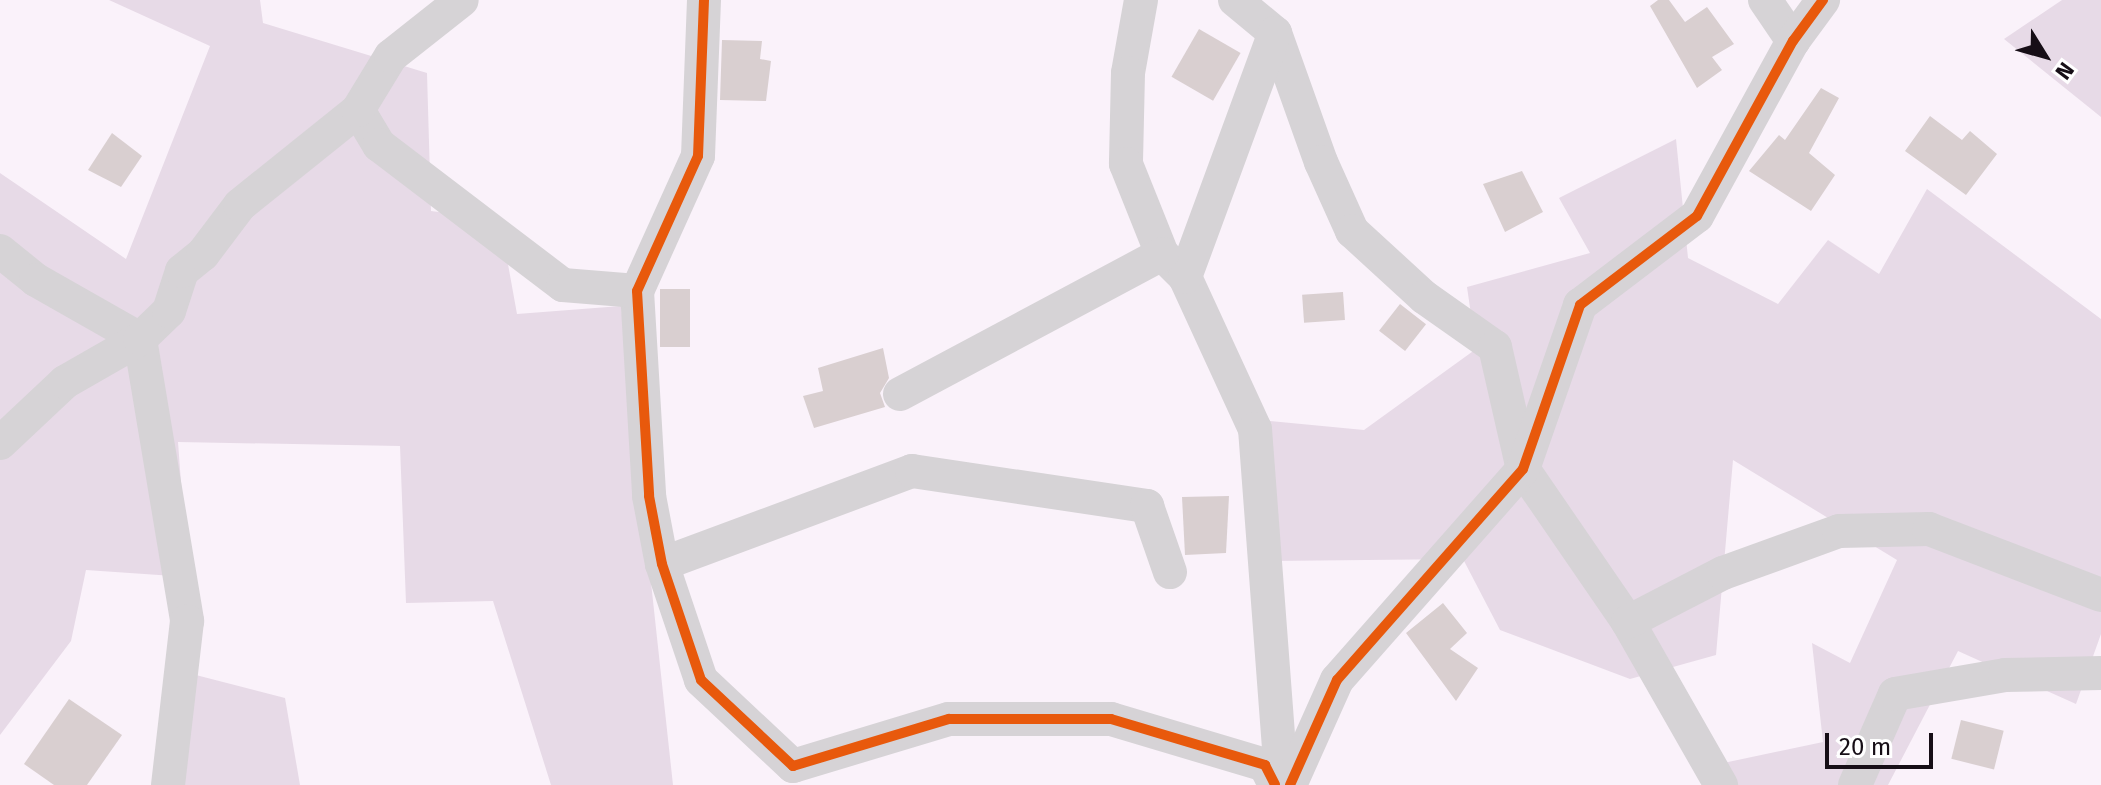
<!DOCTYPE html>
<html>
<head>
<meta charset="utf-8">
<style>
	body { margin:0 }
	#map { position:relative; width:2101px; height:785px; overflow:hidden; background:#faf2fa; font-family:"Fira Sans",sans-serif }
	div>[style] { position:absolute }
	.green>* { inset:0; background:#e7dae7 }
	.building>* { inset:0; background:#d9cfd0; transform-origin:0 0 }
	.minor>* { height:34px; margin:-17px; padding:0 17px; transform-origin:17px; border-radius:17px; background:#d6d3d6 }
	.cycleway>* { height:10px; margin:-5px; padding:0 5px; transform-origin:5px; border-radius:5px; background:#e8590c }
	span { translate:-50% -50%; white-space:nowrap; text-align:center; line-height:1.15; -webkit-text-stroke:8px #fff; paint-order:stroke }
	.north { position:absolute; left:2005px; top:16px; width:80px; height:80px; -webkit-text-stroke:6px #fff; paint-order:stroke; rotate:127deg; font-size:22px; font-weight:700; line-height:32px; text-align:center; color:#160e16 }
	.north::after { content:''; display:block; margin:auto; width:28px; height:36px; background:#160e16; clip-path:polygon(50% 0,100% 100%,50% 72%,0 100%) }
	.scale { position:absolute; left:1825px; top:733px; width:108px; height:36px; box-sizing:border-box; border:4px solid #160e16; border-top:0; padding-left:10px; font-size:24px; line-height:28px; white-space:nowrap; color:#160e16; -webkit-text-stroke:6px #fff; paint-order:stroke }
</style>
</head>
<body>
<div id="map">
	<div class="green">
		<i style="clip-path:polygon(109px 0,260px 0,263px 23px,427px 73px,431px 211px,500px 220px,517px 314px,621px 306px,673px 785px,551px 785px,493px 601px,406px 603px,400px 446px,178px 442px,188px 577px,86px 570px,71px 641px,0 735px,0 173px,126px 259px,210px 46px)"></i>
		<i style="clip-path:polygon(2062px 0,2101px 0,2101px 117px,2004px 39px)"></i>
		<i style="clip-path:polygon(1676px 139px,1688px 258px,1778px 304px,1828px 240px,1879px 274px,1927px 189px,2101px 319px,2101px 634px,2076px 704px,1958px 651px,1888px 785px,1717px 785px,1714px 765px,1823px 742px,1812px 643px,1850px 663px,1897px 560px,1733px 460px,1716px 655px,1630px 679px,1500px 630px,1463px 559px,1265px 561px,1259px 420px,1364px 430px,1476px 349px,1467px 287px,1590px 253px,1559px 198px)"></i>
		<i style="clip-path:polygon(192px 674px,285px 698px,300px 785px,160px 785px)"></i>
	</div>
	<div class="building">
		<i style="clip-path:polygon(1658px 0,1669px 0,1685px 22px,1707px 7px,1734px 44px,1712px 57px,1722px 70px,1697px 88px,1650px 6px)"></i>
		<i style="left:1199px;top:29px;width:48px;height:55px;rotate:30deg"></i>
		<i style="clip-path:polygon(722px 40px,762px 41px,760px 59px,771px 61px,766px 101px,720px 100px)"></i>
		<i style="clip-path:polygon(1821px 88px,1839px 98px,1809px 153px,1835px 175px,1811px 211px,1749px 171px,1779px 135px,1785px 140px)"></i>
		<i style="clip-path:polygon(1930px 116px,1962px 140px,1970px 131px,1997px 154px,1966px 195px,1905px 151px)"></i>
		<i style="clip-path:polygon(112px 133px,142px 156px,121px 187px,88px 170px)"></i>
		<i style="clip-path:polygon(1522px 171px,1543px 212px,1505px 232px,1483px 184px)"></i>
		<i style="left:660px;top:289px;width:30px;height:58px"></i>
		<i style="left:1343px;top:292px;width:28px;height:41px;rotate:86deg"></i>
		<i style="left:1400px;top:304px;width:33px;height:34px;rotate:38deg"></i>
		<i style="clip-path:polygon(883px 348px,889px 378px,880px 393px,885px 407px,814px 428px,803px 396px,823px 391px,818px 368px)"></i>
		<i style="clip-path:polygon(1229px 496px,1226px 553px,1185px 555px,1182px 497px)"></i>
		<i style="clip-path:polygon(1443px 603px,1467px 633px,1450px 649px,1478px 668px,1456px 701px,1406px 633px)"></i>
		<i style="clip-path:polygon(69px 699px,122px 735px,87px 785px,54px 785px,24px 764px)"></i>
		<i style="left:1961px;top:720px;width:44px;height:40px;rotate:14deg"></i>
	</div>
	<div class="minor">
		<i style="left:704px;top:0;width:156px;rotate:92.2deg"></i>
		<i style="left:698px;top:156px;width:148px;rotate:114.3deg"></i>
		<i style="left:637px;top:291px;width:205px;rotate:86.6deg"></i>
		<i style="left:649px;top:496px;width:69px;rotate:79.2deg"></i>
		<i style="left:662px;top:564px;width:122px;rotate:71.4deg"></i>
		<i style="left:701px;top:680px;width:126px;rotate:43.1deg"></i>
		<i style="left:793px;top:766px;width:163px;rotate:-16.8deg"></i>
		<i style="left:949px;top:719px;width:162px"></i>
		<i style="left:1111px;top:719px;width:161px;rotate:16.6deg"></i>
		<i style="left:1265px;top:765px;width:22px;rotate:63deg"></i>
		<i style="left:1141px;top:0;width:74px;rotate:100.1deg"></i>
		<i style="left:1128px;top:73px;width:91px;rotate:91.3deg"></i>
		<i style="left:1126px;top:164px;width:97px;rotate:68.2deg"></i>
		<i style="left:1162px;top:254px;width:33px;rotate:45deg"></i>
		<i style="left:1185px;top:277px;width:167px;rotate:65.3deg"></i>
		<i style="left:1255px;top:429px;width:357px;rotate:85.7deg"></i>
		<i style="left:1235px;top:0;width:52px;rotate:39.5deg"></i>
		<i style="left:1275px;top:33px;width:137px;rotate:70.4deg"></i>
		<i style="left:1321px;top:162px;width:76px;rotate:65.8deg"></i>
		<i style="left:1352px;top:231px;width:98px;rotate:42.5deg"></i>
		<i style="left:1424px;top:297px;width:87px;rotate:35.2deg"></i>
		<i style="left:1495px;top:347px;width:125px;rotate:77.1deg"></i>
		<i style="left:1523px;top:469px;width:186px;rotate:55.5deg"></i>
		<i style="left:1628px;top:622px;width:188px;rotate:60.3deg"></i>
		<i style="left:1765px;top:0;width:50px;rotate:55.7deg"></i>
		<i style="left:358px;top:110px;width:41px;rotate:59deg"></i>
		<i style="left:379px;top:145px;width:231px;rotate:37.3deg"></i>
		<i style="left:563px;top:285px;width:74px;rotate:4.6deg"></i>
		<i style="left:0;top:251px;width:46px;rotate:38.9deg"></i>
		<i style="left:36px;top:280px;width:120px;rotate:29.6deg"></i>
		<i style="left:140px;top:339px;width:286px;rotate:80.5deg"></i>
		<i style="left:187px;top:621px;width:165px;rotate:96.6deg"></i>
		<i style="left:1185px;top:277px;width:260px;rotate:-69.8deg"></i>
		<i style="left:900px;top:394px;width:297px;rotate:-28.1deg"></i>
		<i style="left:0;top:443px;width:89px;rotate:-43.2deg"></i>
		<i style="left:65px;top:382px;width:86px;rotate:-29.8deg"></i>
		<i style="left:140px;top:339px;width:40px;rotate:-44deg"></i>
		<i style="left:169px;top:311px;width:42px;rotate:-72deg"></i>
		<i style="left:182px;top:271px;width:27px;rotate:-39deg"></i>
		<i style="left:203px;top:254px;width:61px;rotate:-52.9deg"></i>
		<i style="left:240px;top:205px;width:151px;rotate:-38.8deg"></i>
		<i style="left:358px;top:110px;width:63px;rotate:-58.6deg"></i>
		<i style="left:391px;top:56px;width:90px;rotate:-38.3deg"></i>
		<i style="left:662px;top:564px;width:267px;rotate:-20.4deg"></i>
		<i style="left:912px;top:471px;width:238px;rotate:8.5deg"></i>
		<i style="left:1147px;top:506px;width:70px;rotate:70.8deg"></i>
		<i style="left:1628px;top:622px;width:107px;rotate:-27.3deg"></i>
		<i style="left:1723px;top:573px;width:123px;rotate:-19.9deg"></i>
		<i style="left:1839px;top:531px;width:90px;rotate:-1.3deg"></i>
		<i style="left:1929px;top:529px;width:184px;rotate:21deg"></i>
		<i style="left:1290px;top:785px;width:115px;rotate:-65.9deg"></i>
		<i style="left:1337px;top:680px;width:281px;rotate:-48.6deg"></i>
		<i style="left:1523px;top:469px;width:174px;rotate:-70.8deg"></i>
		<i style="left:1580px;top:305px;width:147px;rotate:-37.3deg"></i>
		<i style="left:1697px;top:216px;width:200px;rotate:-61.3deg"></i>
		<i style="left:1793px;top:41px;width:51px;rotate:-53.8deg"></i>
		<i style="left:1855px;top:785px;width:99px;rotate:-66.3deg"></i>
		<i style="left:1895px;top:694px;width:112px;rotate:-9.8deg"></i>
		<i style="left:2005px;top:675px;width:96px;rotate:-1.2deg"></i>
	</div>
	<div class="cycleway">
		<i style="left:704px;top:0;width:156px;rotate:92.2deg"></i>
		<i style="left:698px;top:156px;width:148px;rotate:114.3deg"></i>
		<i style="left:637px;top:291px;width:205px;rotate:86.6deg"></i>
		<i style="left:649px;top:496px;width:69px;rotate:79.2deg"></i>
		<i style="left:662px;top:564px;width:122px;rotate:71.4deg"></i>
		<i style="left:701px;top:680px;width:126px;rotate:43.1deg"></i>
		<i style="left:793px;top:766px;width:163px;rotate:-16.8deg"></i>
		<i style="left:949px;top:719px;width:162px"></i>
		<i style="left:1111px;top:719px;width:161px;rotate:16.6deg"></i>
		<i style="left:1265px;top:765px;width:22px;rotate:63deg"></i>
		<i style="left:1290px;top:785px;width:115px;rotate:-65.9deg"></i>
		<i style="left:1337px;top:680px;width:281px;rotate:-48.6deg"></i>
		<i style="left:1523px;top:469px;width:174px;rotate:-70.8deg"></i>
		<i style="left:1580px;top:305px;width:147px;rotate:-37.3deg"></i>
		<i style="left:1697px;top:216px;width:200px;rotate:-61.3deg"></i>
		<i style="left:1793px;top:41px;width:51px;rotate:-53.8deg"></i>
	</div>
	<div class="north">N</div>
	<div class="scale">20 m</div>
</div>
</body>
</html>
